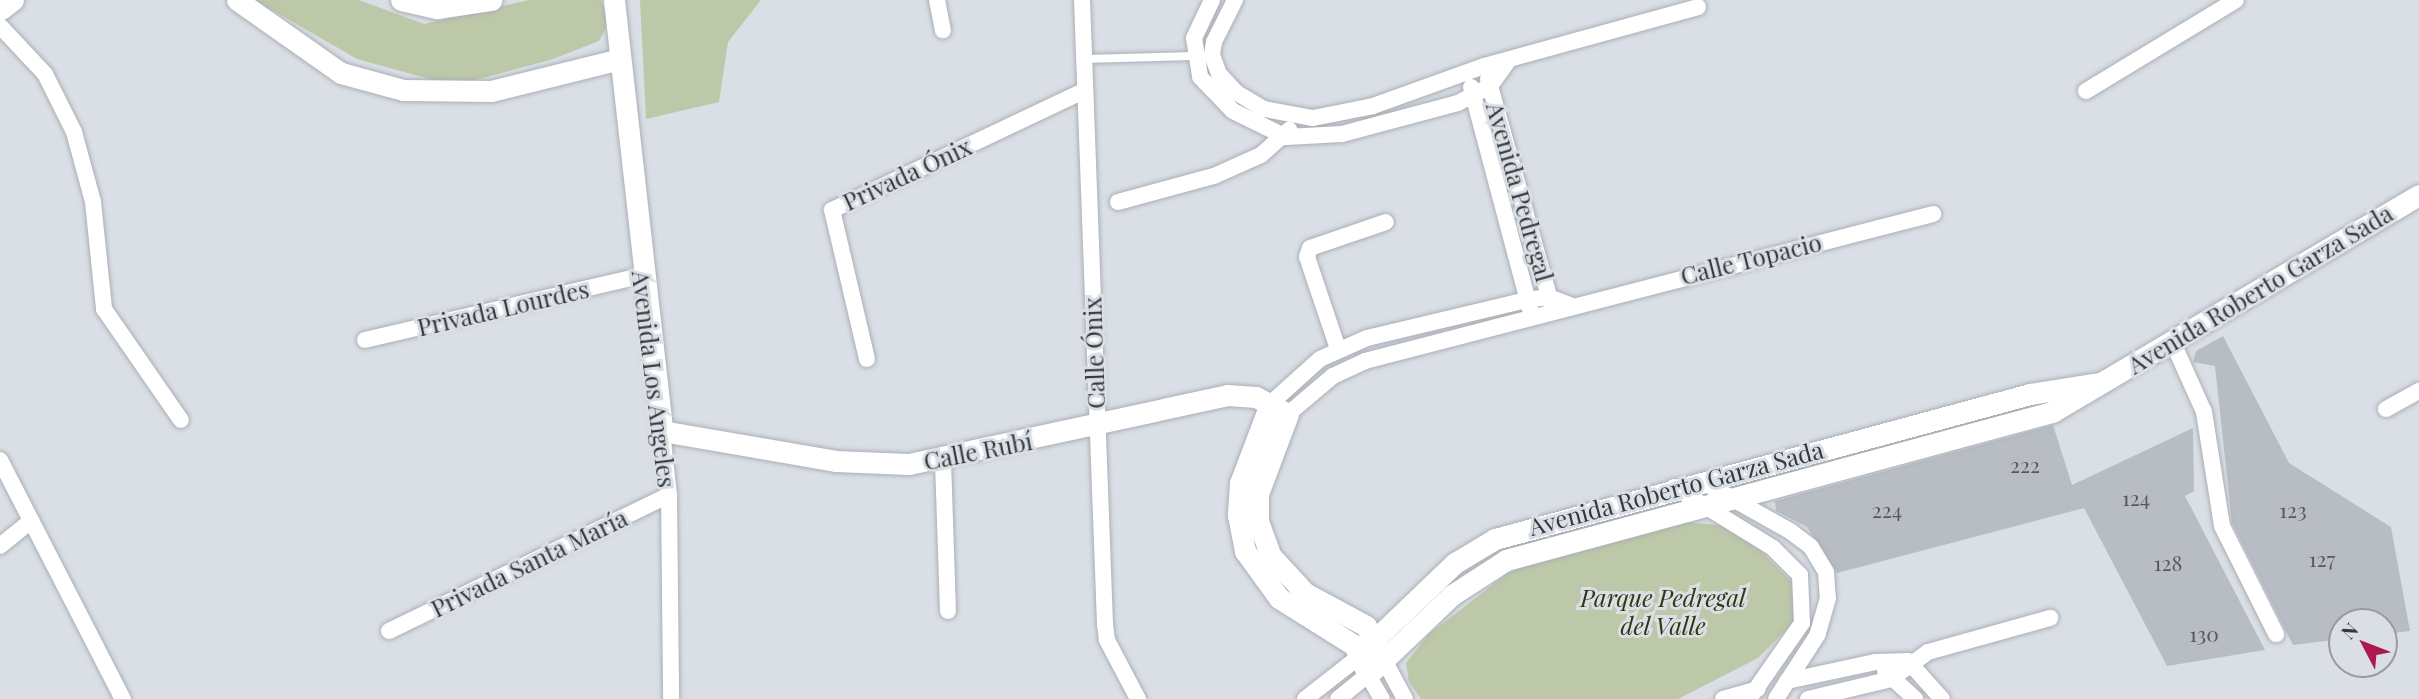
<!DOCTYPE html>
<html>
<head>
<meta charset="utf-8">
<style>
	body { margin:0 }
	#map { position:relative; width:2419px; height:699px; overflow:hidden; background:#dadfe6; font-family:"Playfair Display",serif }
	div>[style] { position:absolute }
	.green>* { inset:0; background:#bdc8a8 }
	.building>* { inset:0; background:#b8bdc4 }
	.roads { filter:drop-shadow(0 0 2px #aaafb6) drop-shadow(0 0 2px #aaafb6) }
	.service>* { height:8px; margin:-4px; padding:0 4px; transform-origin:4px; border-radius:4px; background:#fff }
	.minor>* { height:16px; margin:-8px; padding:0 8px; transform-origin:8px; border-radius:8px; background:#fff }
	.tertiary>* { height:21px; margin:-10.5px; padding:0 10.5px; transform-origin:10.5px; border-radius:10.5px; background:#fff }
	span { translate:-50% -50%; white-space:nowrap; text-align:center; line-height:1.15; -webkit-text-stroke:6px #dadfe6; paint-order:stroke }
	.number-label { font-size:21px; color:#56595c }
	.number-label span { -webkit-text-stroke-width:0 }
	.street-label { font-size:24px; color:#35383a }
	.park-label { font-size:24px; color:#2e390d; font-style:italic }
	.north { position:absolute; left:2328px; top:608px; width:70px; height:70px; box-sizing:border-box; background:#dadfe6; border:2px solid #989ca1; border-radius:50%; rotate:312deg; font-size:19px; font-weight:700; line-height:28px; text-align:center; color:#35383a }
	.north::after { content:''; display:block; margin:auto; width:24px; height:32px; background:#ac194d; clip-path:polygon(50% 0,100% 100%,50% 72%,0 100%) }
</style>
</head>
<body>
<div id="map">
	<div class="green">
		<i style="clip-path:polygon(255px 0,359px 0,424px 24px,529px 0,601px 0,609px 22px,599px 41px,553px 59px,472px 81px,437px 81px,357px 59px)"></i>
		<i style="clip-path:polygon(640px 0,761px 0,728px 42px,719px 102px,646px 119px)"></i>
		<i style="clip-path:polygon(1681px 522px,1719px 525px,1760px 550px,1796px 586px,1795px 621px,1758px 658px,1678px 699px,1421px 699px,1409px 682px,1406px 663px,1428px 635px,1508px 573px,1559px 551px)"></i>
	</div>
	<div class="building">
		<i style="clip-path:polygon(2223px 336px,2289px 463px,2391px 527px,2410px 631px,2384px 634px,2384px 622px,2342px 622px,2342px 639px,2293px 645px,2232px 523px,2215px 366px,2193px 362px,2196px 351px)"></i>
		<i style="clip-path:polygon(2053px 425px,2072px 485px,2193px 428px,2194px 491px,2185px 496px,2265px 650px,2167px 666px,2084px 508px,1837px 573px,1807px 527px,1776px 511px,1775px 501px)"></i>
	</div>
	<div class="roads">
		<div class="service">
			<i style="left:1084px;top:59px;width:109px;rotate:-1.6deg"></i>
		</div>
		<div class="minor">
			<i style="left:937px;top:0;width:31px;rotate:79deg"></i>
			<i style="left:1082px;top:0;width:624px;rotate:87.89deg"></i>
			<i style="left:1105px;top:624px;width:16px;rotate:83deg"></i>
			<i style="left:1107px;top:640px;width:67px;rotate:62.3deg"></i>
			<i style="left:1212px;top:0;width:42px;rotate:115.3deg"></i>
			<i style="left:1194px;top:38px;width:39px;rotate:81deg"></i>
			<i style="left:1200px;top:77px;width:47px;rotate:45.9deg"></i>
			<i style="left:1233px;top:111px;width:59px;rotate:26.1deg"></i>
			<i style="left:1286px;top:137px;width:56px;rotate:-3.1deg"></i>
			<i style="left:1342px;top:134px;width:120px;rotate:-15deg"></i>
			<i style="left:1458px;top:103px;width:36px;rotate:-28deg"></i>
			<i style="left:1490px;top:86px;width:31px;rotate:-54deg"></i>
			<i style="left:1235px;top:0;width:47px;rotate:116.6deg"></i>
			<i style="left:1214px;top:42px;width:13px;rotate:99deg"></i>
			<i style="left:1212px;top:55px;width:20px;rotate:70deg"></i>
			<i style="left:1219px;top:74px;width:26px;rotate:47deg"></i>
			<i style="left:1237px;top:93px;width:31px;rotate:31deg"></i>
			<i style="left:1264px;top:109px;width:50px;rotate:10.4deg"></i>
			<i style="left:1313px;top:118px;width:61px;rotate:-11.3deg"></i>
			<i style="left:1373px;top:106px;width:118px;rotate:-19.8deg"></i>
			<i style="left:1484px;top:66px;width:222px;rotate:-15.4deg"></i>
			<i style="left:0;top:26px;width:66px;rotate:46.8deg"></i>
			<i style="left:45px;top:74px;width:65px;rotate:63.4deg"></i>
			<i style="left:74px;top:132px;width:73px;rotate:74.8deg"></i>
			<i style="left:93px;top:202px;width:108px;rotate:84.1deg"></i>
			<i style="left:104px;top:309px;width:135px;rotate:55.3deg"></i>
			<i style="left:1488px;top:79px;width:236px;rotate:74.3deg"></i>
			<i style="left:1471px;top:87px;width:230px;rotate:75.1deg"></i>
			<i style="left:2086px;top:91px;width:175px;rotate:-31.2deg"></i>
			<i style="left:1118px;top:202px;width:99px;rotate:-15.2deg"></i>
			<i style="left:1214px;top:176px;width:51px;rotate:-24.1deg"></i>
			<i style="left:1261px;top:155px;width:38px;rotate:-42deg"></i>
			<i style="left:365px;top:340px;width:282px;rotate:-13.1deg"></i>
			<i style="left:2173px;top:343px;width:76px;rotate:65.8deg"></i>
			<i style="left:2204px;top:412px;width:115px;rotate:81deg"></i>
			<i style="left:2222px;top:526px;width:121px;rotate:63.4deg"></i>
			<i style="left:1338px;top:349px;width:97px;rotate:-108.6deg"></i>
			<i style="left:1307px;top:257px;width:9px;rotate:-72deg"></i>
			<i style="left:1310px;top:248px;width:80px;rotate:-18.9deg"></i>
			<i style="left:867px;top:359px;width:153px;rotate:-103.2deg"></i>
			<i style="left:832px;top:210px;width:279px;rotate:-25.3deg"></i>
			<i style="left:1270px;top:404px;width:67px;rotate:-42deg"></i>
			<i style="left:1320px;top:359px;width:51px;rotate:-24.1deg"></i>
			<i style="left:1367px;top:338px;width:164px;rotate:-13.4deg"></i>
			<i style="left:1527px;top:300px;width:22px;rotate:-8deg"></i>
			<i style="left:1549px;top:297px;width:22px;rotate:21deg"></i>
			<i style="left:2386px;top:409px;width:38px;rotate:-29deg"></i>
			<i style="left:1288px;top:414px;width:59px;rotate:-40.2deg"></i>
			<i style="left:1333px;top:376px;width:35px;rotate:-25deg"></i>
			<i style="left:1365px;top:361px;width:587px;rotate:-14.51deg"></i>
			<i style="left:662px;top:431px;width:64px;rotate:83.8deg"></i>
			<i style="left:669px;top:495px;width:204px;rotate:89.4deg"></i>
			<i style="left:0;top:460px;width:269px;rotate:62.8deg"></i>
			<i style="left:943px;top:461px;width:150px;rotate:88.1deg"></i>
			<i style="left:1701px;top:481px;width:102px;rotate:29.3deg"></i>
			<i style="left:1790px;top:531px;width:26px;rotate:37deg"></i>
			<i style="left:1811px;top:547px;width:29px;rotate:59deg"></i>
			<i style="left:1826px;top:572px;width:26px;rotate:86deg"></i>
			<i style="left:1828px;top:598px;width:37px;rotate:106deg"></i>
			<i style="left:1818px;top:634px;width:77px;rotate:122.9deg"></i>
			<i style="left:1674px;top:487px;width:116px;rotate:31.6deg"></i>
			<i style="left:1773px;top:548px;width:38px;rotate:45deg"></i>
			<i style="left:1800px;top:575px;width:48px;rotate:87.6deg"></i>
			<i style="left:1802px;top:623px;width:93px;rotate:124.9deg"></i>
			<i style="left:0;top:546px;width:40px;rotate:-39deg"></i>
			<i style="left:389px;top:631px;width:311px;rotate:-25.9deg"></i>
			<i style="left:1908px;top:661px;width:51px;rotate:48.2deg"></i>
			<i style="left:1385px;top:662px;width:42px;rotate:61.6deg"></i>
			<i style="left:1885px;top:671px;width:41px;rotate:43deg"></i>
			<i style="left:1787px;top:681px;width:91px;rotate:-12.1deg"></i>
			<i style="left:1876px;top:662px;width:32px;rotate:-2deg"></i>
			<i style="left:1305px;top:699px;width:70px;rotate:-38deg"></i>
			<i style="left:1338px;top:699px;width:38px;rotate:-39deg"></i>
			<i style="left:1368px;top:675px;width:28px;rotate:60deg"></i>
			<i style="left:1723px;top:699px;width:36px;rotate:-16deg"></i>
			<i style="left:1808px;top:699px;width:85px;rotate:-13.5deg"></i>
			<i style="left:1891px;top:679px;width:46px;rotate:-36.1deg"></i>
			<i style="left:1928px;top:652px;width:127px;rotate:-15.6deg"></i>
		</div>
		<div class="tertiary">
			<i style="left:237px;top:0;width:127px;rotate:35.1deg"></i>
			<i style="left:341px;top:73px;width:64px;rotate:15.3deg"></i>
			<i style="left:403px;top:90px;width:88px;rotate:0.7deg"></i>
			<i style="left:491px;top:91px;width:133px;rotate:-13.9deg"></i>
			<i style="left:401px;top:0;width:37px;rotate:13deg"></i>
			<i style="left:437px;top:8px;width:55px;rotate:-8.4deg"></i>
			<i style="left:614px;top:0;width:434px;rotate:83.6deg"></i>
			<i style="left:662px;top:431px;width:176px;rotate:9.8deg"></i>
			<i style="left:835px;top:461px;width:74px;rotate:2.3deg"></i>
			<i style="left:909px;top:464px;width:325px;rotate:-12.2deg"></i>
			<i style="left:1227px;top:395px;width:29px;rotate:4deg"></i>
			<i style="left:1256px;top:397px;width:36px;rotate:28deg"></i>
			<i style="left:1288px;top:414px;width:85px;rotate:110.6deg"></i>
			<i style="left:1258px;top:494px;width:27px;rotate:90deg"></i>
			<i style="left:1258px;top:521px;width:37px;rotate:70deg"></i>
			<i style="left:1271px;top:556px;width:50px;rotate:47.4deg"></i>
			<i style="left:1305px;top:593px;width:69px;rotate:28.4deg"></i>
			<i style="left:1366px;top:626px;width:41px;rotate:62.2deg"></i>
			<i style="left:1px;top:9px;width:15px;rotate:-37deg"></i>
			<i style="left:1270px;top:404px;width:85px;rotate:110.8deg"></i>
			<i style="left:1240px;top:483px;width:32px;rotate:94deg"></i>
			<i style="left:1238px;top:515px;width:37px;rotate:79deg"></i>
			<i style="left:1245px;top:551px;width:58px;rotate:54.1deg"></i>
			<i style="left:1279px;top:598px;width:89px;rotate:32.1deg"></i>
			<i style="left:1354px;top:645px;width:33px;rotate:65deg"></i>
			<i style="left:1368px;top:675px;width:116px;rotate:-43.6deg"></i>
			<i style="left:1452px;top:595px;width:64px;rotate:-32.9deg"></i>
			<i style="left:1506px;top:560px;width:566px;rotate:-15.17deg"></i>
			<i style="left:2052px;top:412px;width:426px;rotate:-30.6deg"></i>
			<i style="left:1367px;top:647px;width:122px;rotate:-43.7deg"></i>
			<i style="left:1455px;top:563px;width:47px;rotate:-31deg"></i>
			<i style="left:1495px;top:539px;width:554px;rotate:-15.16deg"></i>
			<i style="left:2030px;top:394px;width:70px;rotate:-9.1deg"></i>
		</div>
	</div>
	<div class="number-label">
		<span style="left:2025px;top:464px">222</span>
		<span style="left:2136px;top:497px">124</span>
		<span style="left:1887px;top:509px">224</span>
		<span style="left:2293px;top:509px">123</span>
		<span style="left:2322px;top:558px">127</span>
		<span style="left:2168px;top:562px">128</span>
		<span style="left:2204px;top:633px">130</span>
	</div>
	<div class="street-label">
		<span style="left:907px;top:174px;rotate:-25deg">Privada Ónix</span>
		<span style="left:1520px;top:192px;rotate:74deg">Avenida Pedregal</span>
		<span style="left:1751px;top:259px;rotate:-14deg">Calle Topacio</span>
		<span style="left:2260px;top:289px;rotate:-31deg">Avenida Roberto Garza Sada</span>
		<span style="left:503px;top:308px;rotate:-13deg">Privada Lourdes</span>
		<span style="left:1094px;top:353px;rotate:-92deg">Calle Ónix</span>
		<span style="left:654px;top:379px;rotate:83deg">Avenida Los Angeles</span>
		<span style="left:978px;top:451px;rotate:-11deg">Calle Rubí</span>
		<span style="left:1676px;top:488px;rotate:-15deg">Avenida Roberto Garza Sada</span>
		<span style="left:529px;top:563px;rotate:-26deg">Privada Santa María</span>
	</div>
	<div class="park-label">
		<span style="left:1663px;top:612px">Parque Pedregal<br>del Valle</span>
	</div>
	<div class="north">N</div>
</div>
</body>
</html>
